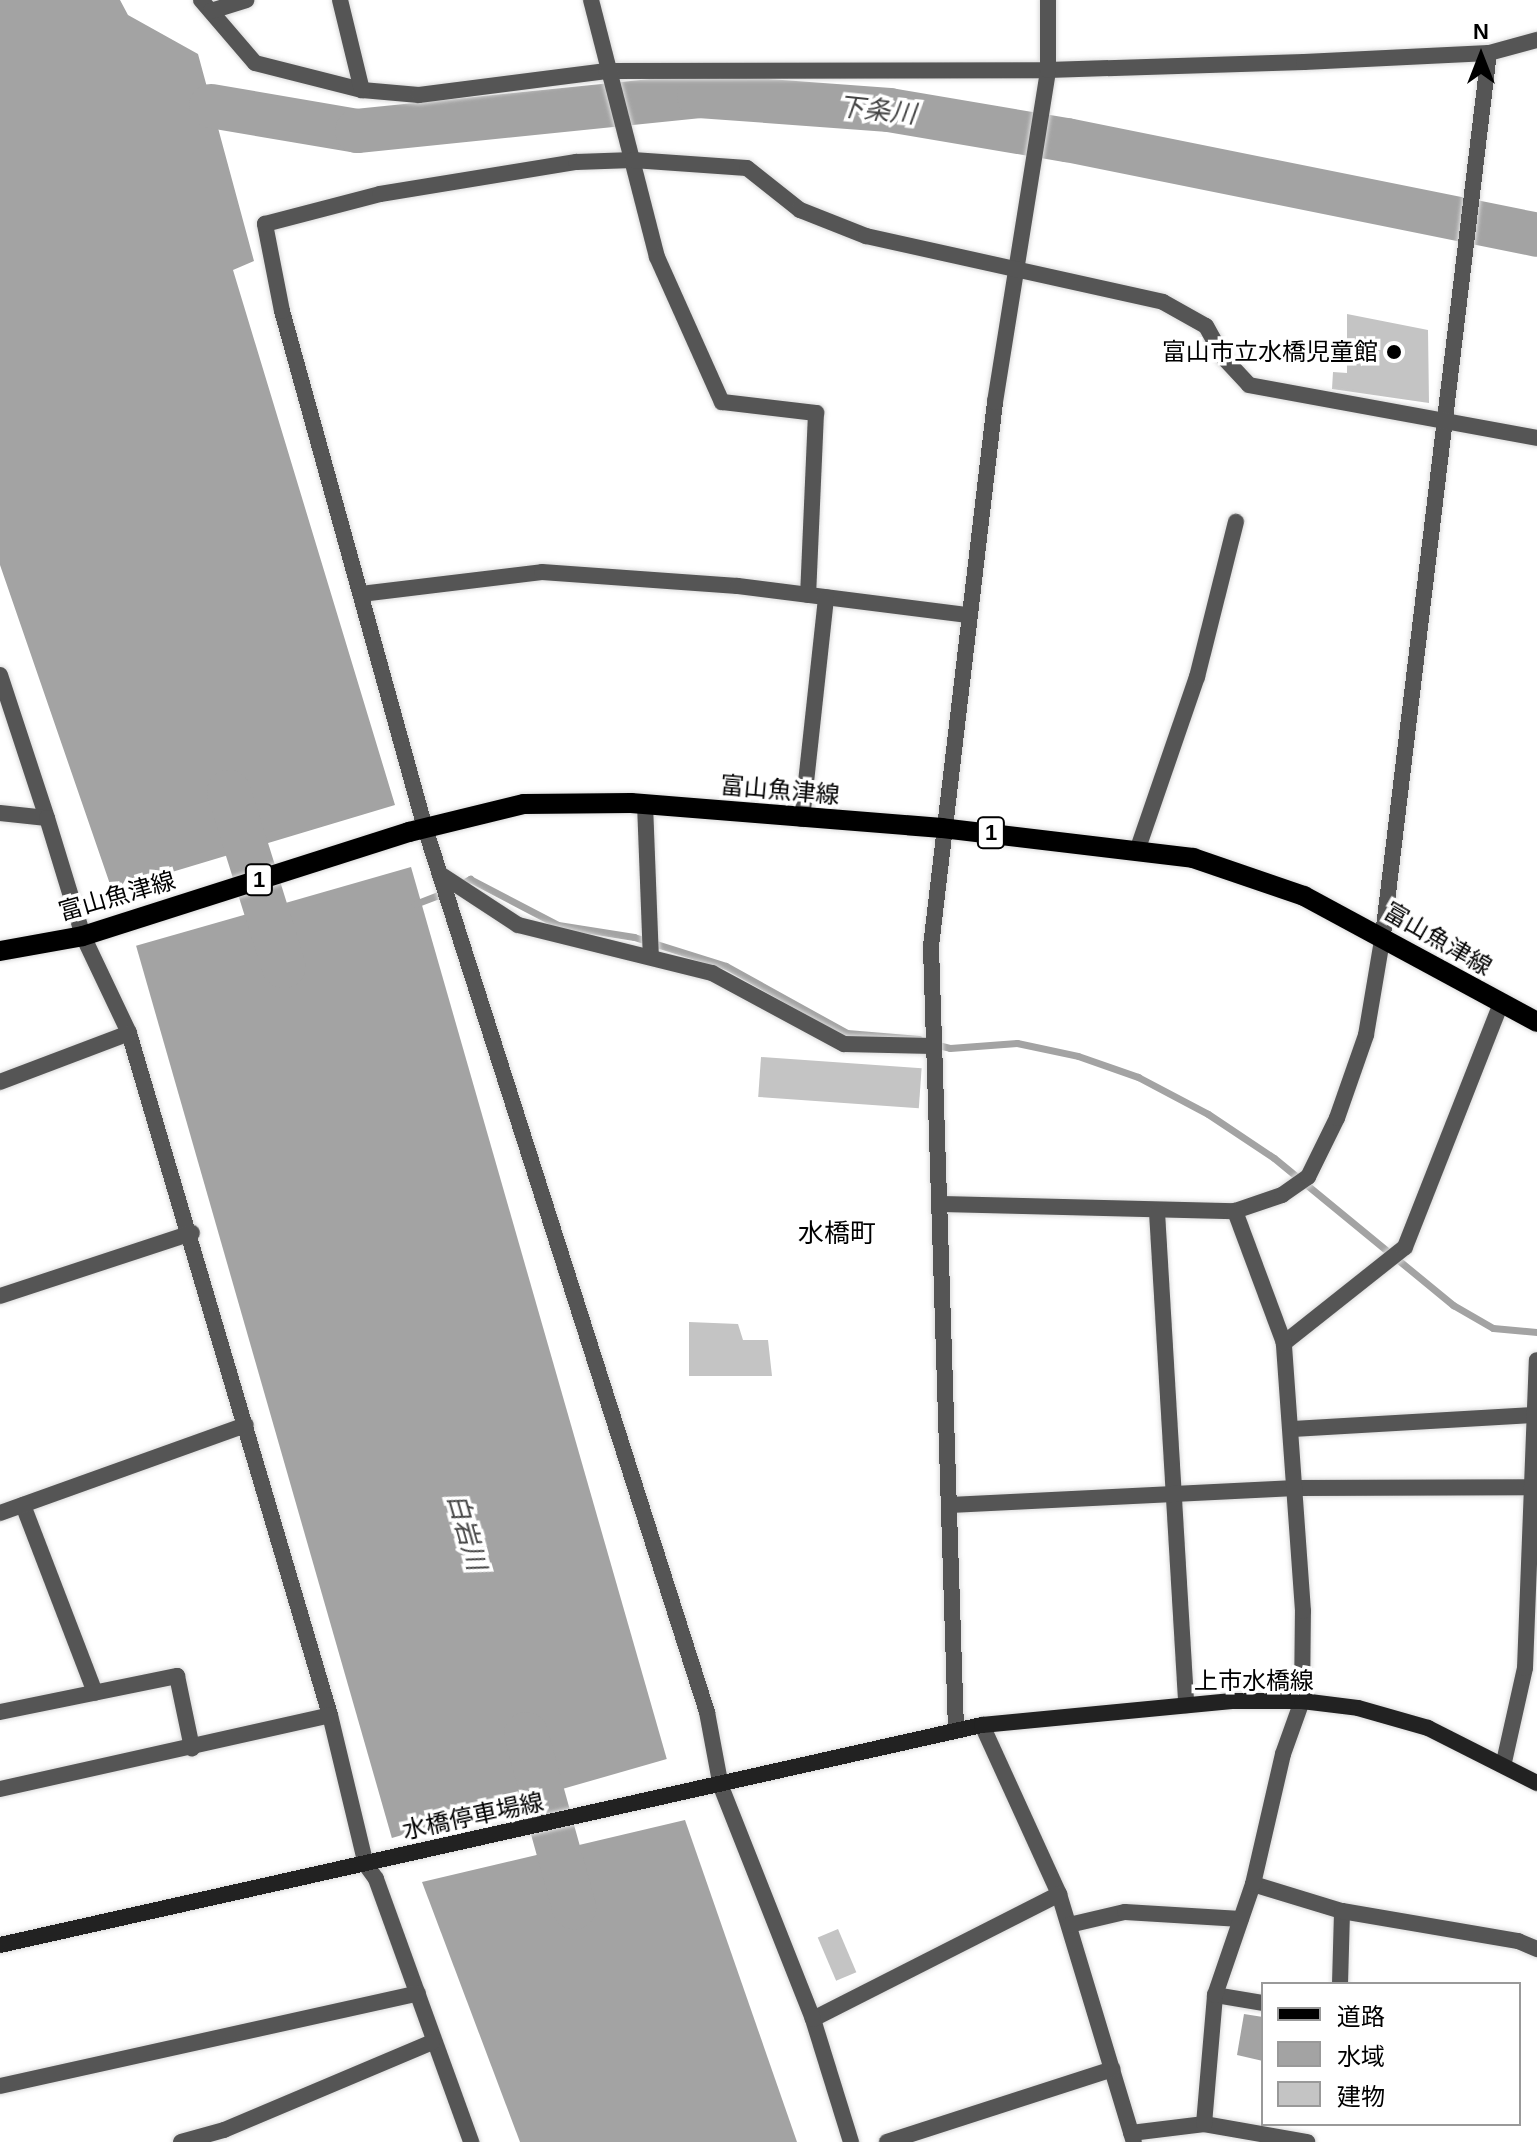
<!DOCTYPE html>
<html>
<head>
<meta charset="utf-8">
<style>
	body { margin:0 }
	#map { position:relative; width:1537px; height:2142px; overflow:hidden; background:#fff; font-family:Helvetica,"Noto Sans JP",sans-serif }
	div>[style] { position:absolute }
	.water>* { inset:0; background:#a3a3a3; transform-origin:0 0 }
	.stream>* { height:7px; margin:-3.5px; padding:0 3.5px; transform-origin:3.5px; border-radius:3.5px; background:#a3a3a3 }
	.river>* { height:44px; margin:-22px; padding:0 22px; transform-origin:22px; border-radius:22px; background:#a3a3a3 }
	.building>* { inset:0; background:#c4c4c4; transform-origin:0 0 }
	.roads { filter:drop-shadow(0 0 2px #dbdbdb) drop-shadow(0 0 2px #dbdbdb) }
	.minor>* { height:16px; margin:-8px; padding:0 8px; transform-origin:8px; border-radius:8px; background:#555 }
	.secondary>* { height:16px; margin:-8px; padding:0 8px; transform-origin:8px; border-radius:8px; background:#222 }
	.primary>* { height:20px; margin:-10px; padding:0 10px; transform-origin:10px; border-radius:10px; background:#000 }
	.dots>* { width:22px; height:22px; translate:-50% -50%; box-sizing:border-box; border:4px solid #fff; border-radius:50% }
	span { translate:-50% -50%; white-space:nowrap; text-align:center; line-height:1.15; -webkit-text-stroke:7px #fff; paint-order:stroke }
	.shield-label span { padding:2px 6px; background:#fff; border:2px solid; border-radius:6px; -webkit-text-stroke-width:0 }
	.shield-label { font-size:22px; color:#000; font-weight:700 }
	.poi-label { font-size:24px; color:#000 }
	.right { translate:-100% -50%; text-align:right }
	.street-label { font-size:24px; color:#000 }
	.water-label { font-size:26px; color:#444; font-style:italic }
	.neighbourhood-label { font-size:26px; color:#000 }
	.legend { position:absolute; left:1261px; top:1982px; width:260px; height:144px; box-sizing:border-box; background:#fff; border:2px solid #999; margin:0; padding:10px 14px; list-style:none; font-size:24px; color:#000 }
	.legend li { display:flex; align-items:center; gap:16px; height:40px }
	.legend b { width:40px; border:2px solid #999 }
	.north { position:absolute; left:1441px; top:16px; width:80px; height:80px; -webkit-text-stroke:6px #fff; paint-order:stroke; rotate:0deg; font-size:22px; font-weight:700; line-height:32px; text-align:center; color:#000 }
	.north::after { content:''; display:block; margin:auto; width:28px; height:36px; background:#000; clip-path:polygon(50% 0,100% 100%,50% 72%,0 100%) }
</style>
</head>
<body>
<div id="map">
	<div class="water">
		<i style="clip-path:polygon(0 0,120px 0,128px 15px,198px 54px,254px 261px,233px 270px,395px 805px,112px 890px,0 565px)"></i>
		<i style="left:411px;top:867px;width:928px;height:286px;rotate:74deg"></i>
		<i style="clip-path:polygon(685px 1820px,797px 2142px,520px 2142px,422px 1882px)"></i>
		<i style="clip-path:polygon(1244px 2014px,1263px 2017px,1263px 2061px,1237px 2055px)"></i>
	</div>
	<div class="stream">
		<i style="left:459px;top:885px;width:13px;rotate:-29deg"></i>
		<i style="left:470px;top:879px;width:99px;rotate:27.6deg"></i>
		<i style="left:558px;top:925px;width:77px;rotate:9deg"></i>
		<i style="left:634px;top:937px;width:96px;rotate:17.5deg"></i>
		<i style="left:726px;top:966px;width:138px;rotate:29deg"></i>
		<i style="left:847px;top:1033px;width:72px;rotate:4.8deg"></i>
		<i style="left:415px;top:904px;width:31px;rotate:-21deg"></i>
		<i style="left:934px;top:1044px;width:16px;rotate:14deg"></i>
		<i style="left:950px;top:1048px;width:67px;rotate:-4.3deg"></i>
		<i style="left:1017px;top:1043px;width:62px;rotate:12deg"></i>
		<i style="left:1078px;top:1056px;width:64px;rotate:19.3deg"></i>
		<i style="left:1138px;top:1077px;width:79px;rotate:27.9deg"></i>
		<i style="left:1208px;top:1114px;width:79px;rotate:33.7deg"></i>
		<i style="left:1274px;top:1158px;width:232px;rotate:39.4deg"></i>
		<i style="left:1453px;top:1305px;width:46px;rotate:29.9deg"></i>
		<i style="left:1493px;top:1328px;width:44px;rotate:5.2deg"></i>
	</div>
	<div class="river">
		<i style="left:211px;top:106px;width:148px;rotate:9.7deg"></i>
		<i style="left:357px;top:131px;width:344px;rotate:-5.8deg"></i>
		<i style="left:699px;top:96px;width:191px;rotate:4.2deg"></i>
		<i style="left:889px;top:110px;width:181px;rotate:9.6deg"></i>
		<i style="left:1067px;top:140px;width:480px;rotate:11.4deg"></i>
		<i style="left:229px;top:792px;width:183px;rotate:72.6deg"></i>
		<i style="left:526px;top:1734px;width:180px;rotate:74.5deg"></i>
	</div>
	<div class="building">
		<i style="clip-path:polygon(1347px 314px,1428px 330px,1429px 403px,1332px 389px,1333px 372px,1347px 373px)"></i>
		<i style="left:761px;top:1057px;width:161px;height:40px;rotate:4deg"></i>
		<i style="clip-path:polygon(689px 1322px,738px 1324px,743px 1340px,768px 1340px,772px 1376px,689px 1376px)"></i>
		<i style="left:838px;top:1929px;width:47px;height:22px;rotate:67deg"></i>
	</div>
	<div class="roads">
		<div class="minor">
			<i style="left:201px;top:0;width:83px;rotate:49.4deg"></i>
			<i style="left:255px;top:63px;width:110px;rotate:14.2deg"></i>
			<i style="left:362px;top:90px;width:57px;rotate:5deg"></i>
			<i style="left:419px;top:95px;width:189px;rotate:-7.3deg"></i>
			<i style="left:606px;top:71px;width:442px;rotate:-0.1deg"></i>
			<i style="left:1048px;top:70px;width:256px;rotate:-1.8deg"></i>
			<i style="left:1304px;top:62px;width:185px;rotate:-2.8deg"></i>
			<i style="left:1489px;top:53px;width:50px;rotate:-15.2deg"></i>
			<i style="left:340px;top:0;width:93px;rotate:76.3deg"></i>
			<i style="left:591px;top:0;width:265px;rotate:75.6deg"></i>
			<i style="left:657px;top:257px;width:159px;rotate:65.9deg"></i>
			<i style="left:722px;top:402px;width:95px;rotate:6.7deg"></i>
			<i style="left:816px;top:413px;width:182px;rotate:92.5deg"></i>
			<i style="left:211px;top:11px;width:37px;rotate:-17deg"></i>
			<i style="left:361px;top:594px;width:182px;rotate:-6.9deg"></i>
			<i style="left:542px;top:572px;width:196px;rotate:4.1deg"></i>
			<i style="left:738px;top:586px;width:232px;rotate:7.2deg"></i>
			<i style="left:0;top:675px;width:151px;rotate:71.8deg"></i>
			<i style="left:645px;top:804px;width:153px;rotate:87.8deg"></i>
			<i style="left:0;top:813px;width:47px;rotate:6.1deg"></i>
			<i style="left:47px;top:818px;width:123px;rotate:73deg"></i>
			<i style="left:83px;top:936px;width:107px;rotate:64.6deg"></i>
			<i style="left:129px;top:1033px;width:711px;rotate:73.58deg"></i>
			<i style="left:330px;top:1715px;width:154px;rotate:76.5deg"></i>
			<i style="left:366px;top:1865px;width:17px;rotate:54deg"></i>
			<i style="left:376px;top:1879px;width:280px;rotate:70.1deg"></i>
			<i style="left:802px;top:819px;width:223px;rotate:-83.8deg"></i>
			<i style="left:1138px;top:848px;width:181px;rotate:-71deg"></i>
			<i style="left:1197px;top:677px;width:160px;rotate:-75.9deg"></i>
			<i style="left:440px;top:874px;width:93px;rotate:33.2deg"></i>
			<i style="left:518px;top:925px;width:200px;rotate:13.9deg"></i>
			<i style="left:712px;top:973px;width:150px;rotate:28.3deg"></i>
			<i style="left:844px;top:1044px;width:89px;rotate:1.3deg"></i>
			<i style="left:0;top:1082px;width:138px;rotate:-20.8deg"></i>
			<i style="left:942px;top:1204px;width:293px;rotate:1.4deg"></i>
			<i style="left:1235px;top:1211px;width:50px;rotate:-18.8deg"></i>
			<i style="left:1282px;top:1195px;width:32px;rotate:-35deg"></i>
			<i style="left:1308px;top:1177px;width:66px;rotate:-63.8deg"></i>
			<i style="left:1337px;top:1118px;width:88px;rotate:-70.7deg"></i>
			<i style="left:1366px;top:1035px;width:101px;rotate:-80.4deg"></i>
			<i style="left:1383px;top:935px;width:888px;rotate:-83.15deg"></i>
			<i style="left:1157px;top:1212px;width:494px;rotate:86.6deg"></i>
			<i style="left:0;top:1296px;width:202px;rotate:-18.2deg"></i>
			<i style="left:1284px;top:1343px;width:154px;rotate:-38.4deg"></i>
			<i style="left:1405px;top:1247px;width:259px;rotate:-68.5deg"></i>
			<i style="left:1292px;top:1429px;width:242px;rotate:-3.3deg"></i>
			<i style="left:23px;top:1505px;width:201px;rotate:69deg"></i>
			<i style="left:950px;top:1505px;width:346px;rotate:-2.8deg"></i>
			<i style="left:1296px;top:1488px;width:236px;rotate:-0.2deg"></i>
			<i style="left:0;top:1513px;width:261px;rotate:-19.7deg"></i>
			<i style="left:0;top:1712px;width:181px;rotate:-11.5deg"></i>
			<i style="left:177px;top:1676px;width:74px;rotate:78.2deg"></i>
			<i style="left:982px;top:1725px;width:186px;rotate:65.5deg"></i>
			<i style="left:1059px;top:1894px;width:259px;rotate:73.2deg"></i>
			<i style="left:956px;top:1730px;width:784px;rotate:-91.83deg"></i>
			<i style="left:931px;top:946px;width:548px;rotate:-83.29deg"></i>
			<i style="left:995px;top:402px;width:336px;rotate:-80.9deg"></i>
			<i style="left:1048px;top:70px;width:70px;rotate:-90deg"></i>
			<i style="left:1504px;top:1762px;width:96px;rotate:-77.4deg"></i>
			<i style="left:1525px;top:1668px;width:308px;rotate:-87.8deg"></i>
			<i style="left:0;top:1789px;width:338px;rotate:-12.6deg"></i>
			<i style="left:1253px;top:1884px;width:93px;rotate:16.9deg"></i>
			<i style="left:1069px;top:1925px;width:57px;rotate:-13.1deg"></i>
			<i style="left:1125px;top:1912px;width:116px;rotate:3.5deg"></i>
			<i style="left:1340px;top:1984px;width:73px;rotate:-88.4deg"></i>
			<i style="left:1342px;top:1911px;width:179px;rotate:9.7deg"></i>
			<i style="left:1518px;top:1941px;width:21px;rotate:23deg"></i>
			<i style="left:1215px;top:1995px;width:49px;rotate:9.5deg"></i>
			<i style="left:813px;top:2019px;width:276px;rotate:-26.9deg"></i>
			<i style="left:0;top:2086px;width:428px;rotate:-12.5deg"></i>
			<i style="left:1204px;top:2124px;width:105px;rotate:9.9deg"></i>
			<i style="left:1131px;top:2133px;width:74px;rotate:-7deg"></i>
			<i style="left:1204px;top:2124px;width:129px;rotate:-85.1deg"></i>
			<i style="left:1215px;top:1995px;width:117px;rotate:-71.1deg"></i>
			<i style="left:1253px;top:1884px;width:133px;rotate:-77deg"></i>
			<i style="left:1283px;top:1754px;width:56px;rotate:-70.3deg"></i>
			<i style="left:1302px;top:1701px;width:90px;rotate:-89.4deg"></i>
			<i style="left:1303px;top:1611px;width:269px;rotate:-94.1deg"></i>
			<i style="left:1284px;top:1343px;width:141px;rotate:-110.4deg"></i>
			<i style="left:181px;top:2142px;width:45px;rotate:-15.6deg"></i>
			<i style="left:224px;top:2130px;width:226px;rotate:-22.9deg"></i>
			<i style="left:851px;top:2142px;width:129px;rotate:-107.2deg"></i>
			<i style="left:813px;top:2019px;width:250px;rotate:-111.6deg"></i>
			<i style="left:721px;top:1787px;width:76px;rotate:-100.6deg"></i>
			<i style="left:707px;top:1712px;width:928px;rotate:-107.69deg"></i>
			<i style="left:425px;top:828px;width:536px;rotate:-105.46deg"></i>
			<i style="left:282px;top:311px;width:89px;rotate:-101.1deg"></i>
			<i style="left:265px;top:224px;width:119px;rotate:-14.6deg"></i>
			<i style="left:380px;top:194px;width:199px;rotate:-9.3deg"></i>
			<i style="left:576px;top:162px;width:57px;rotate:-2deg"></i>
			<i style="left:633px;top:160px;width:114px;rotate:4deg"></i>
			<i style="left:747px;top:168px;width:68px;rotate:38.4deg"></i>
			<i style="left:800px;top:210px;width:71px;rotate:21.5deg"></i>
			<i style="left:866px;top:236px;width:304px;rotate:12.5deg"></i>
			<i style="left:1163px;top:302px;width:49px;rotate:29.2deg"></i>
			<i style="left:1206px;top:326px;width:35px;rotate:61deg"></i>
			<i style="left:1223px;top:357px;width:38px;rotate:47deg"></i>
			<i style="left:1249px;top:385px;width:293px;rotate:10.4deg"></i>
			<i style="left:887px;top:2142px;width:237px;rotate:-17.9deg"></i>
		</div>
		<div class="secondary">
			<i style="left:0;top:1945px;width:1006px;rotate:-12.63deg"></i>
			<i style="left:982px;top:1725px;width:251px;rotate:-5.5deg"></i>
			<i style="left:1232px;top:1701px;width:70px"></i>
			<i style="left:1302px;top:1701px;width:56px;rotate:7.1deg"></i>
			<i style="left:1358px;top:1708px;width:73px;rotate:15.9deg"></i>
			<i style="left:1428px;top:1728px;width:122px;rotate:26.8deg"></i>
		</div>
		<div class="primary">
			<i style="left:0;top:951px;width:84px;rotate:-10.2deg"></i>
			<i style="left:83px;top:936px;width:342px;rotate:-17.7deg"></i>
			<i style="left:409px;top:832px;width:118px;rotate:-13.7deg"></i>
			<i style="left:524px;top:804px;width:107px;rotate:-0.5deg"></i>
			<i style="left:631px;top:803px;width:312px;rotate:4.6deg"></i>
			<i style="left:942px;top:828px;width:253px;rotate:6.8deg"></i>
			<i style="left:1193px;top:858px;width:117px;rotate:18.9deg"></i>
			<i style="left:1304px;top:896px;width:265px;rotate:28.4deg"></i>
		</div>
	</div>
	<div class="dots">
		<i style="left:1394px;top:352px;background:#000"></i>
	</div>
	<div class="shield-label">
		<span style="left:991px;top:833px">1</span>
		<span style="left:259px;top:880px">1</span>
	</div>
	<div class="poi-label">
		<span class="right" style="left:1378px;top:352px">富山市立水橋児童館</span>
	</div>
	<div class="street-label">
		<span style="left:780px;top:790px;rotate:5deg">富山魚津線</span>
		<span style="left:117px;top:896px;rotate:-16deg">富山魚津線</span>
		<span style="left:1438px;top:939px;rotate:30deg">富山魚津線</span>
		<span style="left:1254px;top:1681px">上市水橋線</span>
		<span style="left:473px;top:1816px;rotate:-12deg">水橋停車場線</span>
	</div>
	<div class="water-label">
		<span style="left:877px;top:111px;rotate:6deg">下条川</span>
		<span style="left:466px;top:1532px;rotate:74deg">白岩川</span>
	</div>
	<div class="neighbourhood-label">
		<span style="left:837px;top:1234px">水橋町</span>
	</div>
	<ul class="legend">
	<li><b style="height:10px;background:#000"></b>道路</li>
	<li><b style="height:22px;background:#a3a3a3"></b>水域</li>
	<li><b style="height:22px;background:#c4c4c4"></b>建物</li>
	</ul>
	<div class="north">N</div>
</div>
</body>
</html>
